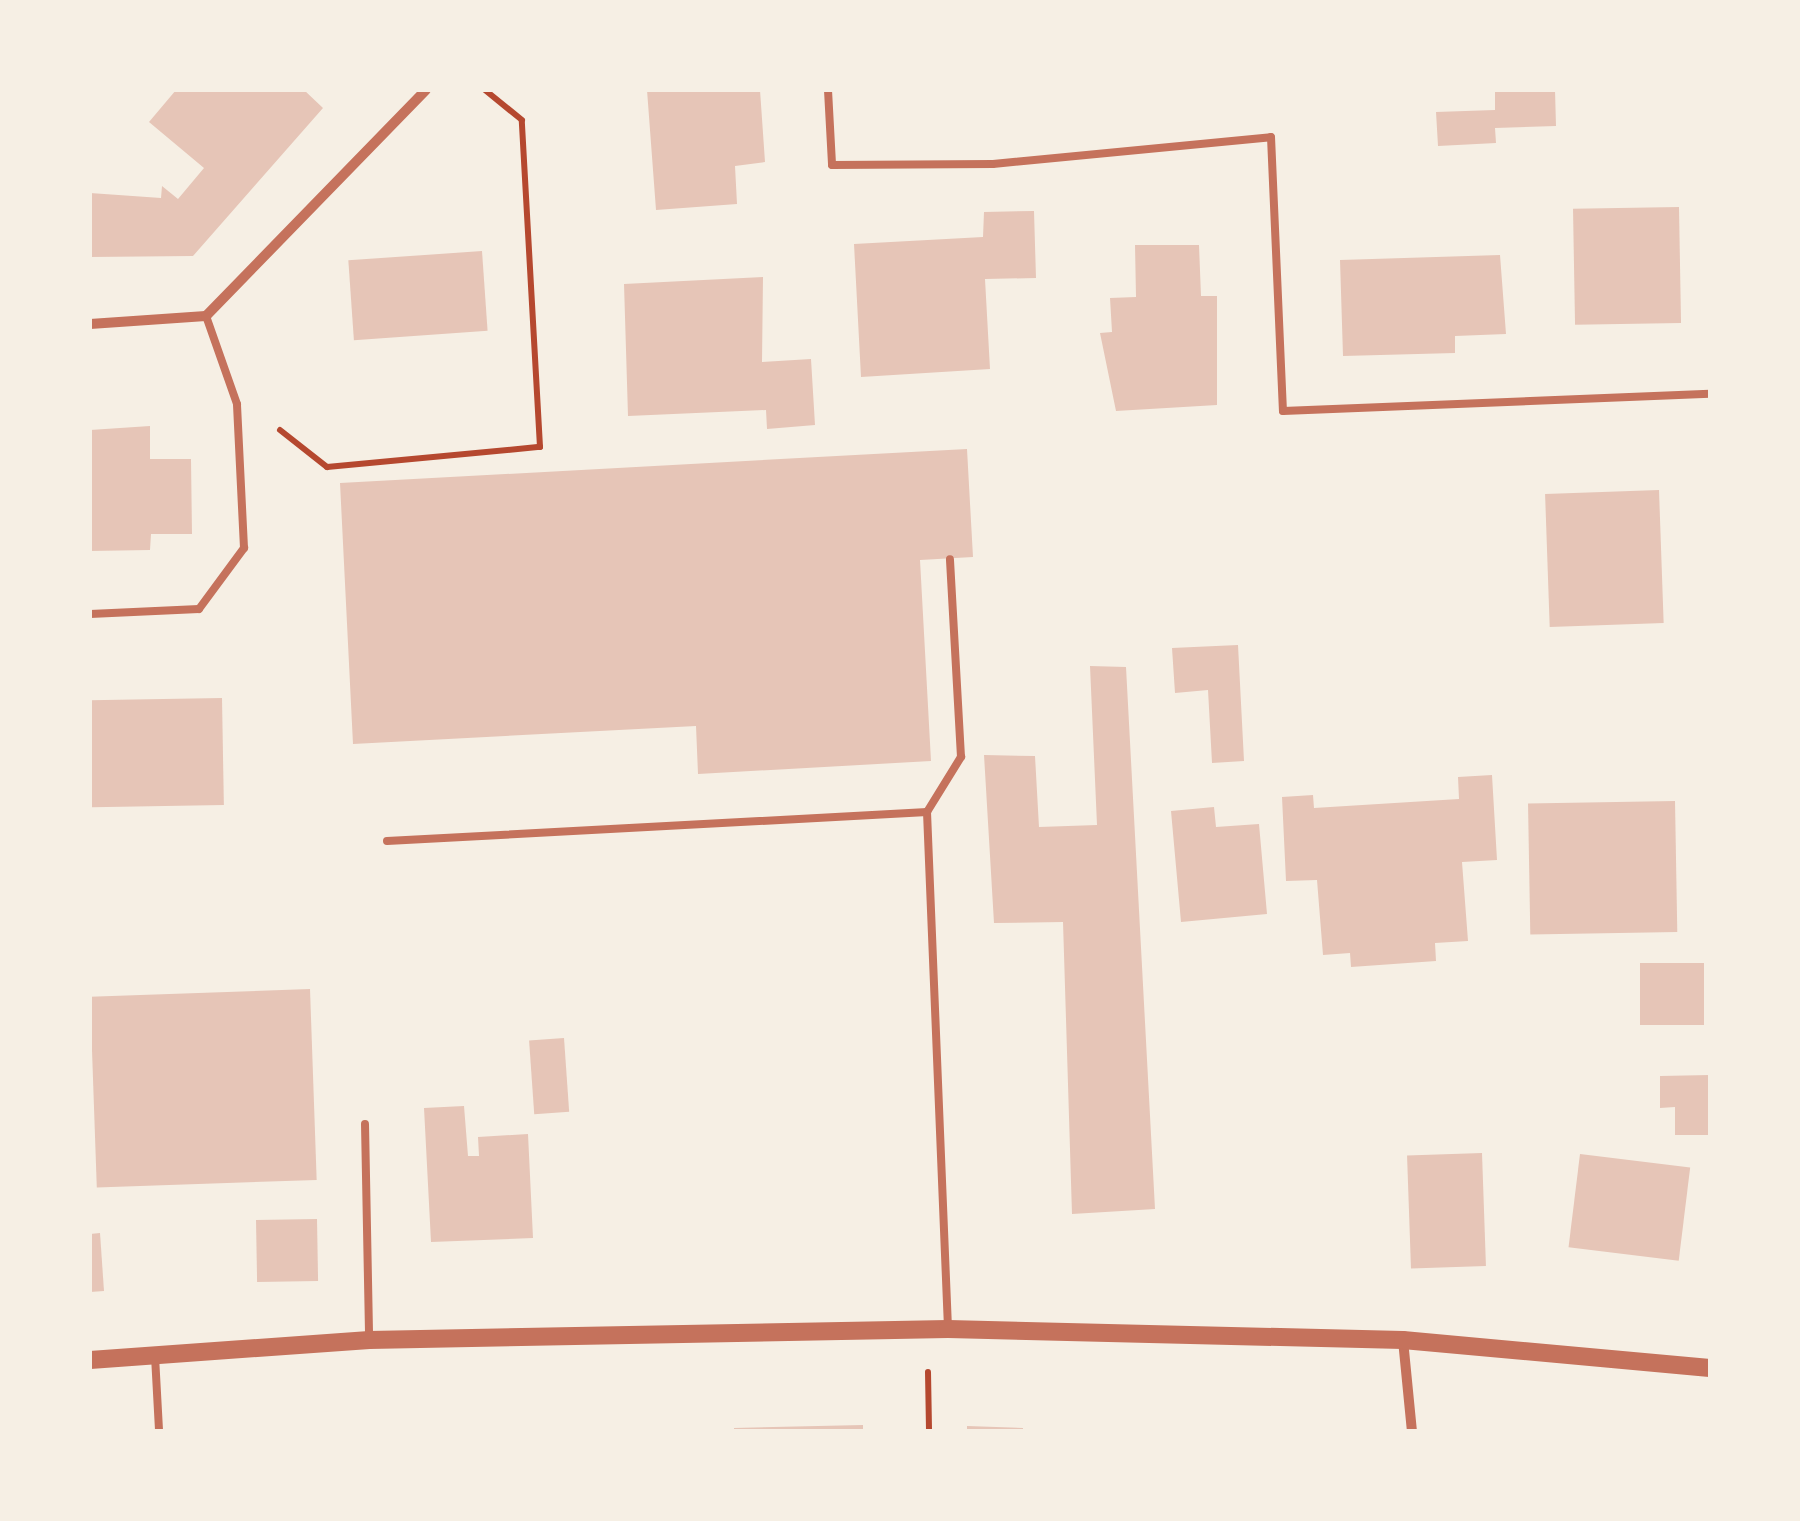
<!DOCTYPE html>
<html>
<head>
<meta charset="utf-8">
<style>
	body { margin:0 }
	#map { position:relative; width:1800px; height:1521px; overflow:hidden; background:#f6efe4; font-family:Lora,serif }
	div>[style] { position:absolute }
	.building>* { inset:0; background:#e6c5b7; transform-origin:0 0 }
	.path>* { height:6px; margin:-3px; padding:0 3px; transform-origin:3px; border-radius:3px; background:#b5482f }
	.service>* { height:8px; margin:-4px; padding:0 4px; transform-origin:4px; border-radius:4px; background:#c5725c }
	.minor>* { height:10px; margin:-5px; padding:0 5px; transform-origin:5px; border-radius:5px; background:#c5725c }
	.tertiary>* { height:18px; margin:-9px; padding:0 9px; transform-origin:9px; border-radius:9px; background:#c5725c }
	span { translate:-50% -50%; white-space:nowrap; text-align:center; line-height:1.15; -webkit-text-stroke:10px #f6efe4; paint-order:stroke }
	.frame { position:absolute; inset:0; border:92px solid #f6efe4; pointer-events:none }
</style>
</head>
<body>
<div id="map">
	<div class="building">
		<i style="clip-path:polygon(176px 90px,304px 90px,323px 108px,193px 256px,90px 257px,90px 193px,161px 198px,162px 186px,178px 199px,204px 168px,149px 122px)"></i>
		<i style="clip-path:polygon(647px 90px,760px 90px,765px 162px,735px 166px,737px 204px,656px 210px)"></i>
		<i style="clip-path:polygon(1495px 90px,1555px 90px,1556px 126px,1495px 128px,1496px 143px,1438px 146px,1436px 112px,1495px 110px)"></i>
		<i style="left:1679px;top:207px;width:116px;height:106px;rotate:89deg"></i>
		<i style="clip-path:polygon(1034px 211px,1036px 278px,985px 279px,990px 369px,861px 377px,854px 244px,983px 237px,984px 212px)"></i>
		<i style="clip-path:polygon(1135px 245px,1199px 245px,1201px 296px,1217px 296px,1217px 405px,1116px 411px,1100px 333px,1112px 332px,1110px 298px,1136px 297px)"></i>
		<i style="left:482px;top:251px;width:80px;height:134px;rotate:86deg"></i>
		<i style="clip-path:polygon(1500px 255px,1506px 334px,1455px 336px,1455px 353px,1343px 356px,1340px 260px)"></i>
		<i style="clip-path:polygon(763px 277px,762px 362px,811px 359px,815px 425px,767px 429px,766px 410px,628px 416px,624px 284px)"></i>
		<i style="clip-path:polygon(150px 426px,150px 459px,191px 459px,192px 534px,151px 534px,150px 550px,90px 551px,90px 430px)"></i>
		<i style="clip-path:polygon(967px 449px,973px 557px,920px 560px,931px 761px,698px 774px,696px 726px,353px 744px,340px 483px)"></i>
		<i style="left:1659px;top:490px;width:133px;height:114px;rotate:88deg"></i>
		<i style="clip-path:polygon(1238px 645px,1244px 761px,1212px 763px,1208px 690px,1175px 693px,1172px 648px)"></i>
		<i style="clip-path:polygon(1090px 666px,1126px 667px,1155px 1209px,1072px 1214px,1063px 922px,994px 923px,984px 755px,1035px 756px,1039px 827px,1097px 825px)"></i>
		<i style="left:222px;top:698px;width:107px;height:132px;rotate:89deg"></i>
		<i style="clip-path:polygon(1492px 775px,1497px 860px,1462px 862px,1468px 941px,1435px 943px,1436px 961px,1351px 967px,1350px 953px,1323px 955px,1317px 880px,1286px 881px,1282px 797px,1313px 795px,1314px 808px,1459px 799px,1458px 777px)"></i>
		<i style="left:1675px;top:801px;width:131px;height:147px;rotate:89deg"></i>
		<i style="clip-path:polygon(1214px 807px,1216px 827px,1259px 824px,1267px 914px,1181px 922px,1171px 811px)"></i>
		<i style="left:1640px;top:963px;width:64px;height:62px"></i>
		<i style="left:310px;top:989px;width:191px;height:220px;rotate:88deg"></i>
		<i style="left:564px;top:1038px;width:74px;height:35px;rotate:86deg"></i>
		<i style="clip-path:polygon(1710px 1075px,1710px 1135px,1675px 1135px,1675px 1107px,1660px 1108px,1660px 1076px)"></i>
		<i style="clip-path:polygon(464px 1106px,468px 1156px,479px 1156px,478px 1137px,528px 1134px,533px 1238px,431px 1242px,424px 1108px)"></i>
		<i style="left:1482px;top:1153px;width:113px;height:75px;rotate:88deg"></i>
		<i style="left:1580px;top:1154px;width:111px;height:94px;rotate:7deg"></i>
		<i style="left:317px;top:1219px;width:62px;height:61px;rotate:89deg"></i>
		<i style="clip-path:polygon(100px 1233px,104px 1291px,90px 1292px,90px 1234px)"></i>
		<i style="clip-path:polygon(863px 1425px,863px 1431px,734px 1431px,734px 1428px)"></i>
		<i style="clip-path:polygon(967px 1426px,1023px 1428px,1023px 1431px,967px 1431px)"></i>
	</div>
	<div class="path">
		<i style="left:280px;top:430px;width:60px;rotate:38.2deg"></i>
		<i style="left:327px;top:467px;width:214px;rotate:-5.4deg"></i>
		<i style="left:540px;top:447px;width:327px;rotate:-93.2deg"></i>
		<i style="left:522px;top:120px;width:48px;rotate:-141deg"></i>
		<i style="left:928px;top:1372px;width:59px;rotate:89deg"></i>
	</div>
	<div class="service">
		<i style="left:828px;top:90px;width:75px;rotate:86.9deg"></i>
		<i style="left:832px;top:165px;width:161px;rotate:-0.4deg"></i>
		<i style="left:993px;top:164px;width:279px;rotate:-5.5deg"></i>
		<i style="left:1271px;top:137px;width:274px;rotate:87.5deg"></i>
		<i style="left:1283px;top:411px;width:427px;rotate:-2.3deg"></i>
		<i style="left:90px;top:614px;width:109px;rotate:-2.6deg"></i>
		<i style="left:199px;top:609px;width:76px;rotate:-53.6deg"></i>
		<i style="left:244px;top:548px;width:144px;rotate:-92.8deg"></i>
		<i style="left:237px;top:404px;width:93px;rotate:-109.4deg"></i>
		<i style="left:927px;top:812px;width:65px;rotate:-58.3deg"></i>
		<i style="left:961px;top:757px;width:198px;rotate:-93.2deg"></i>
		<i style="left:387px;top:841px;width:541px;rotate:-3.07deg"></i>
		<i style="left:927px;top:812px;width:517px;rotate:87.67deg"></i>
		<i style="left:365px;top:1124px;width:216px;rotate:88.9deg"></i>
		<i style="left:155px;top:1356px;width:75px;rotate:86.9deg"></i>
	</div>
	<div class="minor">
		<i style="left:90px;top:324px;width:116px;rotate:-3.9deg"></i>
		<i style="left:206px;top:316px;width:315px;rotate:-45.8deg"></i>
		<i style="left:1403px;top:1340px;width:91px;rotate:84.4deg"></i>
	</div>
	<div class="tertiary">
		<i style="left:90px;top:1360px;width:280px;rotate:-4.1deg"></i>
		<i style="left:369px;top:1340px;width:579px;rotate:-1.09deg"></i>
		<i style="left:948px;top:1329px;width:455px;rotate:1.4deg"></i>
		<i style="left:1403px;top:1340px;width:308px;rotate:5.2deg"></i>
	</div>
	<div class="frame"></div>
</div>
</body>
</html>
